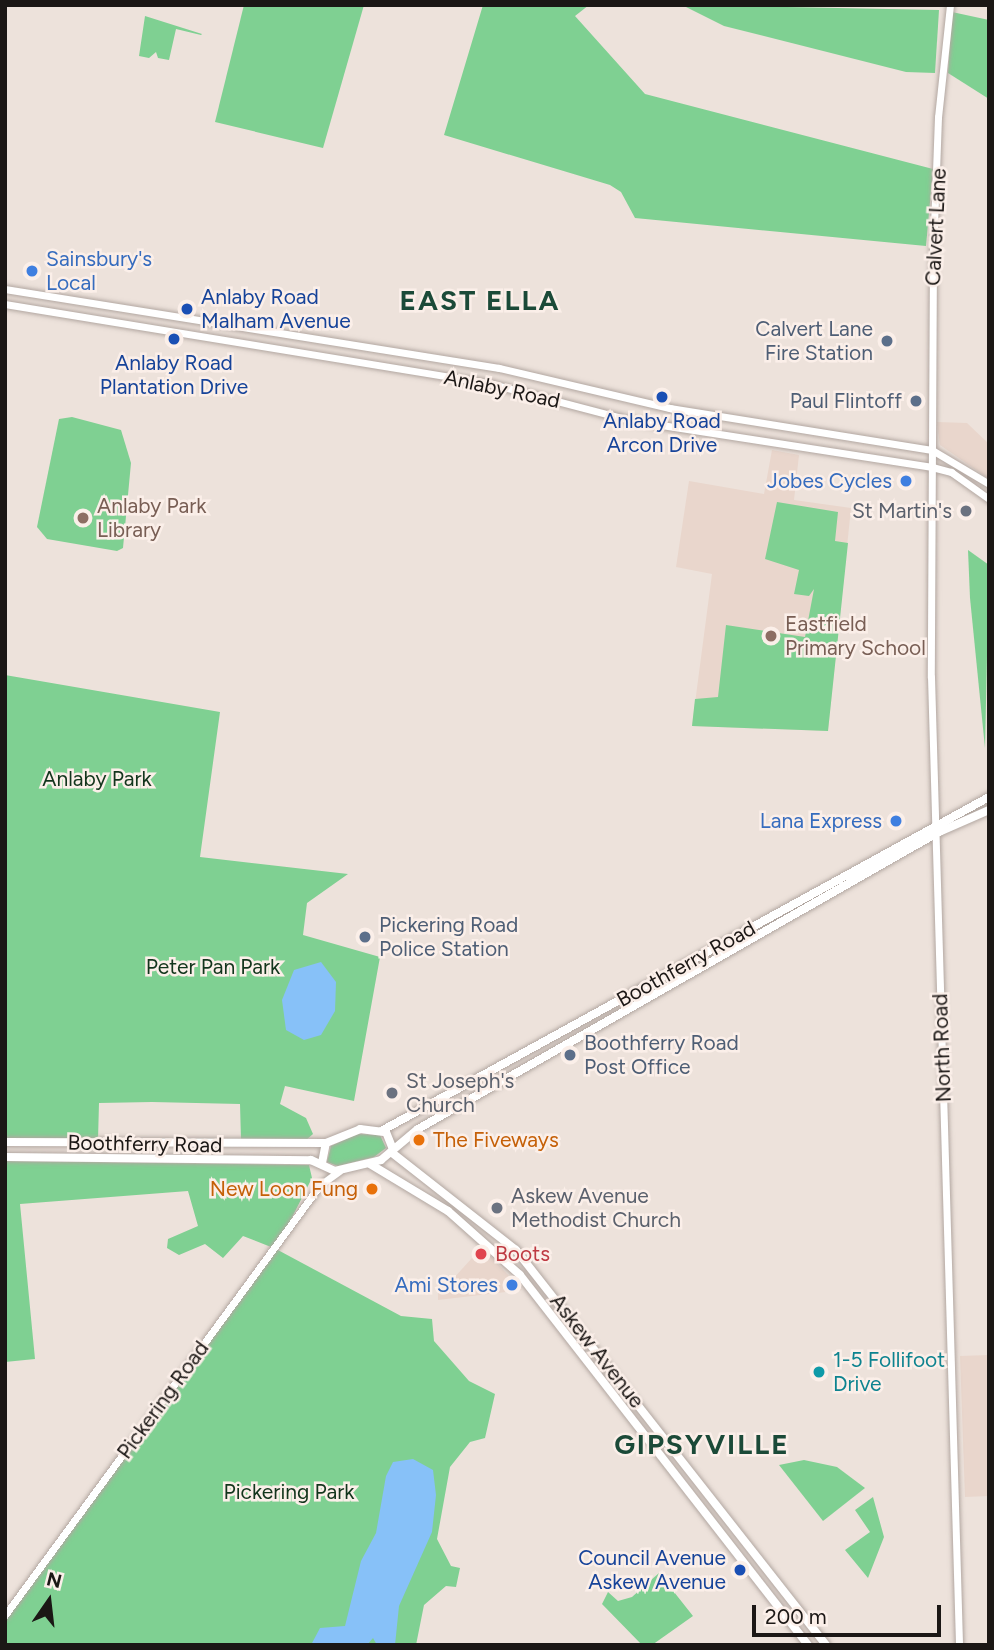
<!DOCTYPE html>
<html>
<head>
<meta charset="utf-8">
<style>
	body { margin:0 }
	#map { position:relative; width:994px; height:1650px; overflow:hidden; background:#ede2db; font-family:Figtree,sans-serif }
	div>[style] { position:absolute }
	.built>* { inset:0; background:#e9d6cc }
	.green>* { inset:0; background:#7fd092 }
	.water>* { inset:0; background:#87c1f8 }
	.roads { filter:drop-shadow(0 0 2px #b2a7a1) drop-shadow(0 0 2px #b2a7a1) }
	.secondary>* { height:7px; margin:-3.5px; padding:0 3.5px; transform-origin:3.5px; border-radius:3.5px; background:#fff }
	.primary>* { height:8px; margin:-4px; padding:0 4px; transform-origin:4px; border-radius:4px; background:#fff }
	.dots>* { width:19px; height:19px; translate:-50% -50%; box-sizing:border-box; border:4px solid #fbefe9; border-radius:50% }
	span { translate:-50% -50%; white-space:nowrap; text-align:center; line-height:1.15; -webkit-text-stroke:5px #fbefe9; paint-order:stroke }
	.street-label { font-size:21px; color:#1b1715 }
	.shop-label { font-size:21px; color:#366cbe }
	.left { translate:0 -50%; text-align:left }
	.right { translate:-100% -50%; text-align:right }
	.transit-label { font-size:21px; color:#164399 }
	.service-label { font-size:21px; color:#4e5e75 }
	.education-label { font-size:21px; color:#785e54 }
	.worship-label { font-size:21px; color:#5b616d }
	.park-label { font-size:21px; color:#12351c }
	.food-label { font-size:21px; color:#c56008 }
	.health-label { font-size:21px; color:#be3a42 }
	.culture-label { font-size:21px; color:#0d838f }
	.district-label { font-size:28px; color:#1b4a38; font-weight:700; letter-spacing:2px }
	.frame { position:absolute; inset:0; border:7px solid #1b1715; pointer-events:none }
	.north { position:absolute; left:14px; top:1566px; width:70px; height:70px; -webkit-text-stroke:5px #fbefe9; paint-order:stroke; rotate:14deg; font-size:19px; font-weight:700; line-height:28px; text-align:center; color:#1b1715 }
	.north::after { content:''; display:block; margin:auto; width:24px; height:32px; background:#1b1715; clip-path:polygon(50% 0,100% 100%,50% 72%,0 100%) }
	.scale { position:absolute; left:752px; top:1605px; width:189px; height:32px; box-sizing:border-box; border:4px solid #1b1715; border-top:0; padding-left:9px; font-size:21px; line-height:24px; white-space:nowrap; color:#1b1715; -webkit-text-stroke:5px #fbefe9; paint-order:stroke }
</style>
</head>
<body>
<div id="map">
	<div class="built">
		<i style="clip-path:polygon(937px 422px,967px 423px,989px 444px,989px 479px,940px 445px)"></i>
		<i style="clip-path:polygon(772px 450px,799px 455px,794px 500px,851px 508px,828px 731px,692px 726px,712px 574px,676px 567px,689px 481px,764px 494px)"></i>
		<i style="clip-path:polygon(482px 1247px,522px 1290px,438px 1300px,438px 1282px,452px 1280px)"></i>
		<i style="clip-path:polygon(989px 1355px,989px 1496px,965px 1497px,960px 1356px)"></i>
	</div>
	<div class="green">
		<i style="clip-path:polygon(244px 5px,364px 5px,323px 148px,215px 122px)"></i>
		<i style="clip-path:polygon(483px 5px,589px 5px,575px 16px,645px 94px,933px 169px,926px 246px,635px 218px,621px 192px,610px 185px,444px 135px)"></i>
		<i style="clip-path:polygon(682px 5px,939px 10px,935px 73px,906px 72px,724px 26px)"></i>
		<i style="clip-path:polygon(952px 12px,989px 20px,989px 99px,948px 73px)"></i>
		<i style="clip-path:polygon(145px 16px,202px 34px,201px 35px,176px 29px,169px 60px,158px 58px,156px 52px,149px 58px,139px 56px)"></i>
		<i style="clip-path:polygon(72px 417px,121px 430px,131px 463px,123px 548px,117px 551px,47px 539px,37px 527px,59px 419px)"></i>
		<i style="clip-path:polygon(777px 502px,838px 512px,835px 541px,848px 543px,828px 731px,692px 726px,695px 699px,718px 697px,726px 625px,805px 637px,814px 589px,809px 596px,794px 594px,799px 570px,765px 559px)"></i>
		<i style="clip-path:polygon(968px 550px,989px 565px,985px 748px,970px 598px)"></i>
		<i style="clip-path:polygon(5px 675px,220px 712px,200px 857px,348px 874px,307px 903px,303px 935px,380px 957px,354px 1101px,285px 1086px,280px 1104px,306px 1118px,313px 1134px,305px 1141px,241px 1140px,240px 1104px,152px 1102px,99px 1103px,98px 1140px,5px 1139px)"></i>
		<i style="clip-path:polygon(357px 1134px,380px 1135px,386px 1148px,374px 1157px,338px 1166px,327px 1162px,331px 1146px)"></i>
		<i style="clip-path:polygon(5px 1161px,309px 1165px,312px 1178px,276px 1249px,401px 1316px,432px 1319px,434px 1341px,469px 1381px,495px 1394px,485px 1438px,470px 1442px,450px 1467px,437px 1539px,451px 1566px,460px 1568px,456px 1587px,446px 1586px,424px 1605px,416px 1645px,5px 1645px,5px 1621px,276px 1249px,243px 1236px,223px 1258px,205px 1244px,179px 1255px,167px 1248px,168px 1239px,198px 1226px,188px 1191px,20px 1204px,35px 1359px,5px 1362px)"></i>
		<i style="clip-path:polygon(804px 1460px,837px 1467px,865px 1488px,823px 1521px,779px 1465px)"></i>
		<i style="clip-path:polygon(873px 1497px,884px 1537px,868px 1578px,845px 1550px,870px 1532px,855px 1510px)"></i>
		<i style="clip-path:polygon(659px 1573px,693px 1616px,652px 1645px,642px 1645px,602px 1604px,608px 1592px,618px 1601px,632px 1597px)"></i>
	</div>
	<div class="water">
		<i style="clip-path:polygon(321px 962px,336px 982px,335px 1011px,321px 1035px,304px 1040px,286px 1030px,282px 1000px,294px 970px)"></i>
		<i style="clip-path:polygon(413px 1459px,433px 1470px,436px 1495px,432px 1532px,399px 1606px,395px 1645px,377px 1645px,373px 1638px,367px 1645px,311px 1645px,320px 1628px,345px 1626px,361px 1561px,376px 1533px,386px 1476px,393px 1462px)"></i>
	</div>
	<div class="roads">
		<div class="secondary">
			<i style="left:950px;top:5px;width:113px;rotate:96.1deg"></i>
			<i style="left:938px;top:117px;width:138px;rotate:92.1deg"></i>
			<i style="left:933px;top:255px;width:422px;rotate:90.3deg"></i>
			<i style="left:931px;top:677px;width:968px;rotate:88.34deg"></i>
			<i style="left:5px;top:289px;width:500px;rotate:9.09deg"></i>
			<i style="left:499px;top:368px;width:176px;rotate:13.2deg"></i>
			<i style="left:670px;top:408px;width:265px;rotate:9.1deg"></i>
			<i style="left:932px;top:450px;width:66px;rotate:30.8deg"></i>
			<i style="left:5px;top:304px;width:494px;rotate:9.3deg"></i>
			<i style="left:492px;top:384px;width:142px;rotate:14.7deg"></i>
			<i style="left:629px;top:420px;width:307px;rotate:8.8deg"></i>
			<i style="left:932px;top:467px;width:20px;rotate:15deg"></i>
			<i style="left:951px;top:472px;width:47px;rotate:35.4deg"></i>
			<i style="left:5px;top:1615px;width:533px;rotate:-53.78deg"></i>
			<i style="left:320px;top:1185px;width:24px;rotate:-36deg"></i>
		</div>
		<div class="primary">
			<i style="left:383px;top:1130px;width:691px;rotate:-28.79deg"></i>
			<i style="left:5px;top:1142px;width:321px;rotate:0.2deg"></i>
			<i style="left:391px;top:1152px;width:159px;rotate:38.1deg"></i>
			<i style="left:516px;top:1250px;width:502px;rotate:51.87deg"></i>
			<i style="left:5px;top:1157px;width:306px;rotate:0.6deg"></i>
			<i style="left:311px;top:1160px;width:26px;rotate:25deg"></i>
			<i style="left:335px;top:1171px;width:47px;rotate:-13.4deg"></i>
			<i style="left:381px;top:1160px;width:48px;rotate:-40deg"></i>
			<i style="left:418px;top:1129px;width:600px;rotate:-29.69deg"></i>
			<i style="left:939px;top:832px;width:55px;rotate:-23.7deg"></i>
			<i style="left:322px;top:1163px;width:20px;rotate:-79deg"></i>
			<i style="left:326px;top:1143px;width:37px;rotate:-22deg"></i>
			<i style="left:360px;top:1129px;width:26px;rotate:7deg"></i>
			<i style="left:386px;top:1132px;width:18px;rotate:68deg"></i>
			<i style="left:370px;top:1164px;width:91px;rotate:31.1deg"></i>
			<i style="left:448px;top:1211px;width:96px;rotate:41.6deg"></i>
			<i style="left:520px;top:1275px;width:469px;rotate:52.1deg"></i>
		</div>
	</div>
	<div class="dots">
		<i style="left:32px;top:271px;background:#3f7fe0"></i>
		<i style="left:187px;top:309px;background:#1a4fb4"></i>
		<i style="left:174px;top:339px;background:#1a4fb4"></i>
		<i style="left:887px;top:341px;background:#5c6f8a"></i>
		<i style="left:662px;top:397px;background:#1a4fb4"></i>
		<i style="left:916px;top:401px;background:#5c6f8a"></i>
		<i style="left:906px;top:481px;background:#3f7fe0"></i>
		<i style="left:966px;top:511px;background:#6b7280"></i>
		<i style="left:83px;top:518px;background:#8d6e63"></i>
		<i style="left:771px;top:636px;background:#8d6e63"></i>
		<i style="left:896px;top:821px;background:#3f7fe0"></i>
		<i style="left:365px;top:937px;background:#5c6f8a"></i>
		<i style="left:570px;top:1055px;background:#5c6f8a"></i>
		<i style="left:392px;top:1093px;background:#6b7280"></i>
		<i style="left:419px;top:1140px;background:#e8710a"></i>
		<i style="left:372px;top:1189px;background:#e8710a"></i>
		<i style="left:497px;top:1208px;background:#6b7280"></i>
		<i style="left:481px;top:1254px;background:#e0444e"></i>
		<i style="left:512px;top:1285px;background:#3f7fe0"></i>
		<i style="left:819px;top:1372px;background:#0f9aa8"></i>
		<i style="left:740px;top:1570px;background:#1a4fb4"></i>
	</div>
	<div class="street-label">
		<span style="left:936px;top:227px;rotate:-87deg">Calvert Lane</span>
		<span style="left:502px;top:389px;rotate:12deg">Anlaby Road</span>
		<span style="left:686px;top:964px;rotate:-29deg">Boothferry Road</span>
		<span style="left:942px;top:1048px;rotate:-92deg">North Road</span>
		<span style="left:145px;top:1144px;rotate:1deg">Boothferry Road</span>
		<span style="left:597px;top:1351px;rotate:52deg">Askew Avenue</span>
		<span style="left:163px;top:1400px;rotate:-54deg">Pickering Road</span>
	</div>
	<div class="shop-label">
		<span class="left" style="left:46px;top:271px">Sainsbury's<br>Local</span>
		<span class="right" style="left:892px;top:481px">Jobes Cycles</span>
		<span class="right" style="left:882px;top:821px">Lana Express</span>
		<span class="right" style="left:498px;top:1285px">Ami Stores</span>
	</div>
	<div class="transit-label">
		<span class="left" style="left:201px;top:309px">Anlaby Road<br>Malham Avenue</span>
		<span style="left:174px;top:375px">Anlaby Road<br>Plantation Drive</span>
		<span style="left:662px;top:433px">Anlaby Road<br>Arcon Drive</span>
		<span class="right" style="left:726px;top:1570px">Council Avenue<br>Askew Avenue</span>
	</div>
	<div class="service-label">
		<span class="right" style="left:873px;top:341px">Calvert Lane<br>Fire Station</span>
		<span class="right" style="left:902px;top:401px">Paul Flintoff</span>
		<span class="left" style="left:379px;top:937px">Pickering Road<br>Police Station</span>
		<span class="left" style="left:584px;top:1055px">Boothferry Road<br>Post Office</span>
	</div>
	<div class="education-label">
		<span class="left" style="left:97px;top:518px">Anlaby Park<br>Library</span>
		<span class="left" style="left:785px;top:636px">Eastfield<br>Primary School</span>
	</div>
	<div class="worship-label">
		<span class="right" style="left:952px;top:511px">St Martin's</span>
		<span class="left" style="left:406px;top:1093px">St Joseph's<br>Church</span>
		<span class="left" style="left:511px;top:1208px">Askew Avenue<br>Methodist Church</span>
	</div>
	<div class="park-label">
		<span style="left:97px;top:779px">Anlaby Park</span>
		<span style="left:213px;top:967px">Peter Pan Park</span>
		<span style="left:289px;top:1492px">Pickering Park</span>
	</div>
	<div class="food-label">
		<span class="left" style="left:433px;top:1140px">The Fiveways</span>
		<span class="right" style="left:358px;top:1189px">New Loon Fung</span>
	</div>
	<div class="health-label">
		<span class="left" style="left:495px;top:1254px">Boots</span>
	</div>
	<div class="culture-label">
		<span class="left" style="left:833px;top:1372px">1-5 Follifoot<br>Drive</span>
	</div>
	<div class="district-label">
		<span style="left:480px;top:300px">EAST ELLA</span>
		<span style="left:702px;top:1444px">GIPSYVILLE</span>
	</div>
	<div class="frame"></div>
	<div class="north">N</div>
	<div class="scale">200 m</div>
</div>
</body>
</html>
